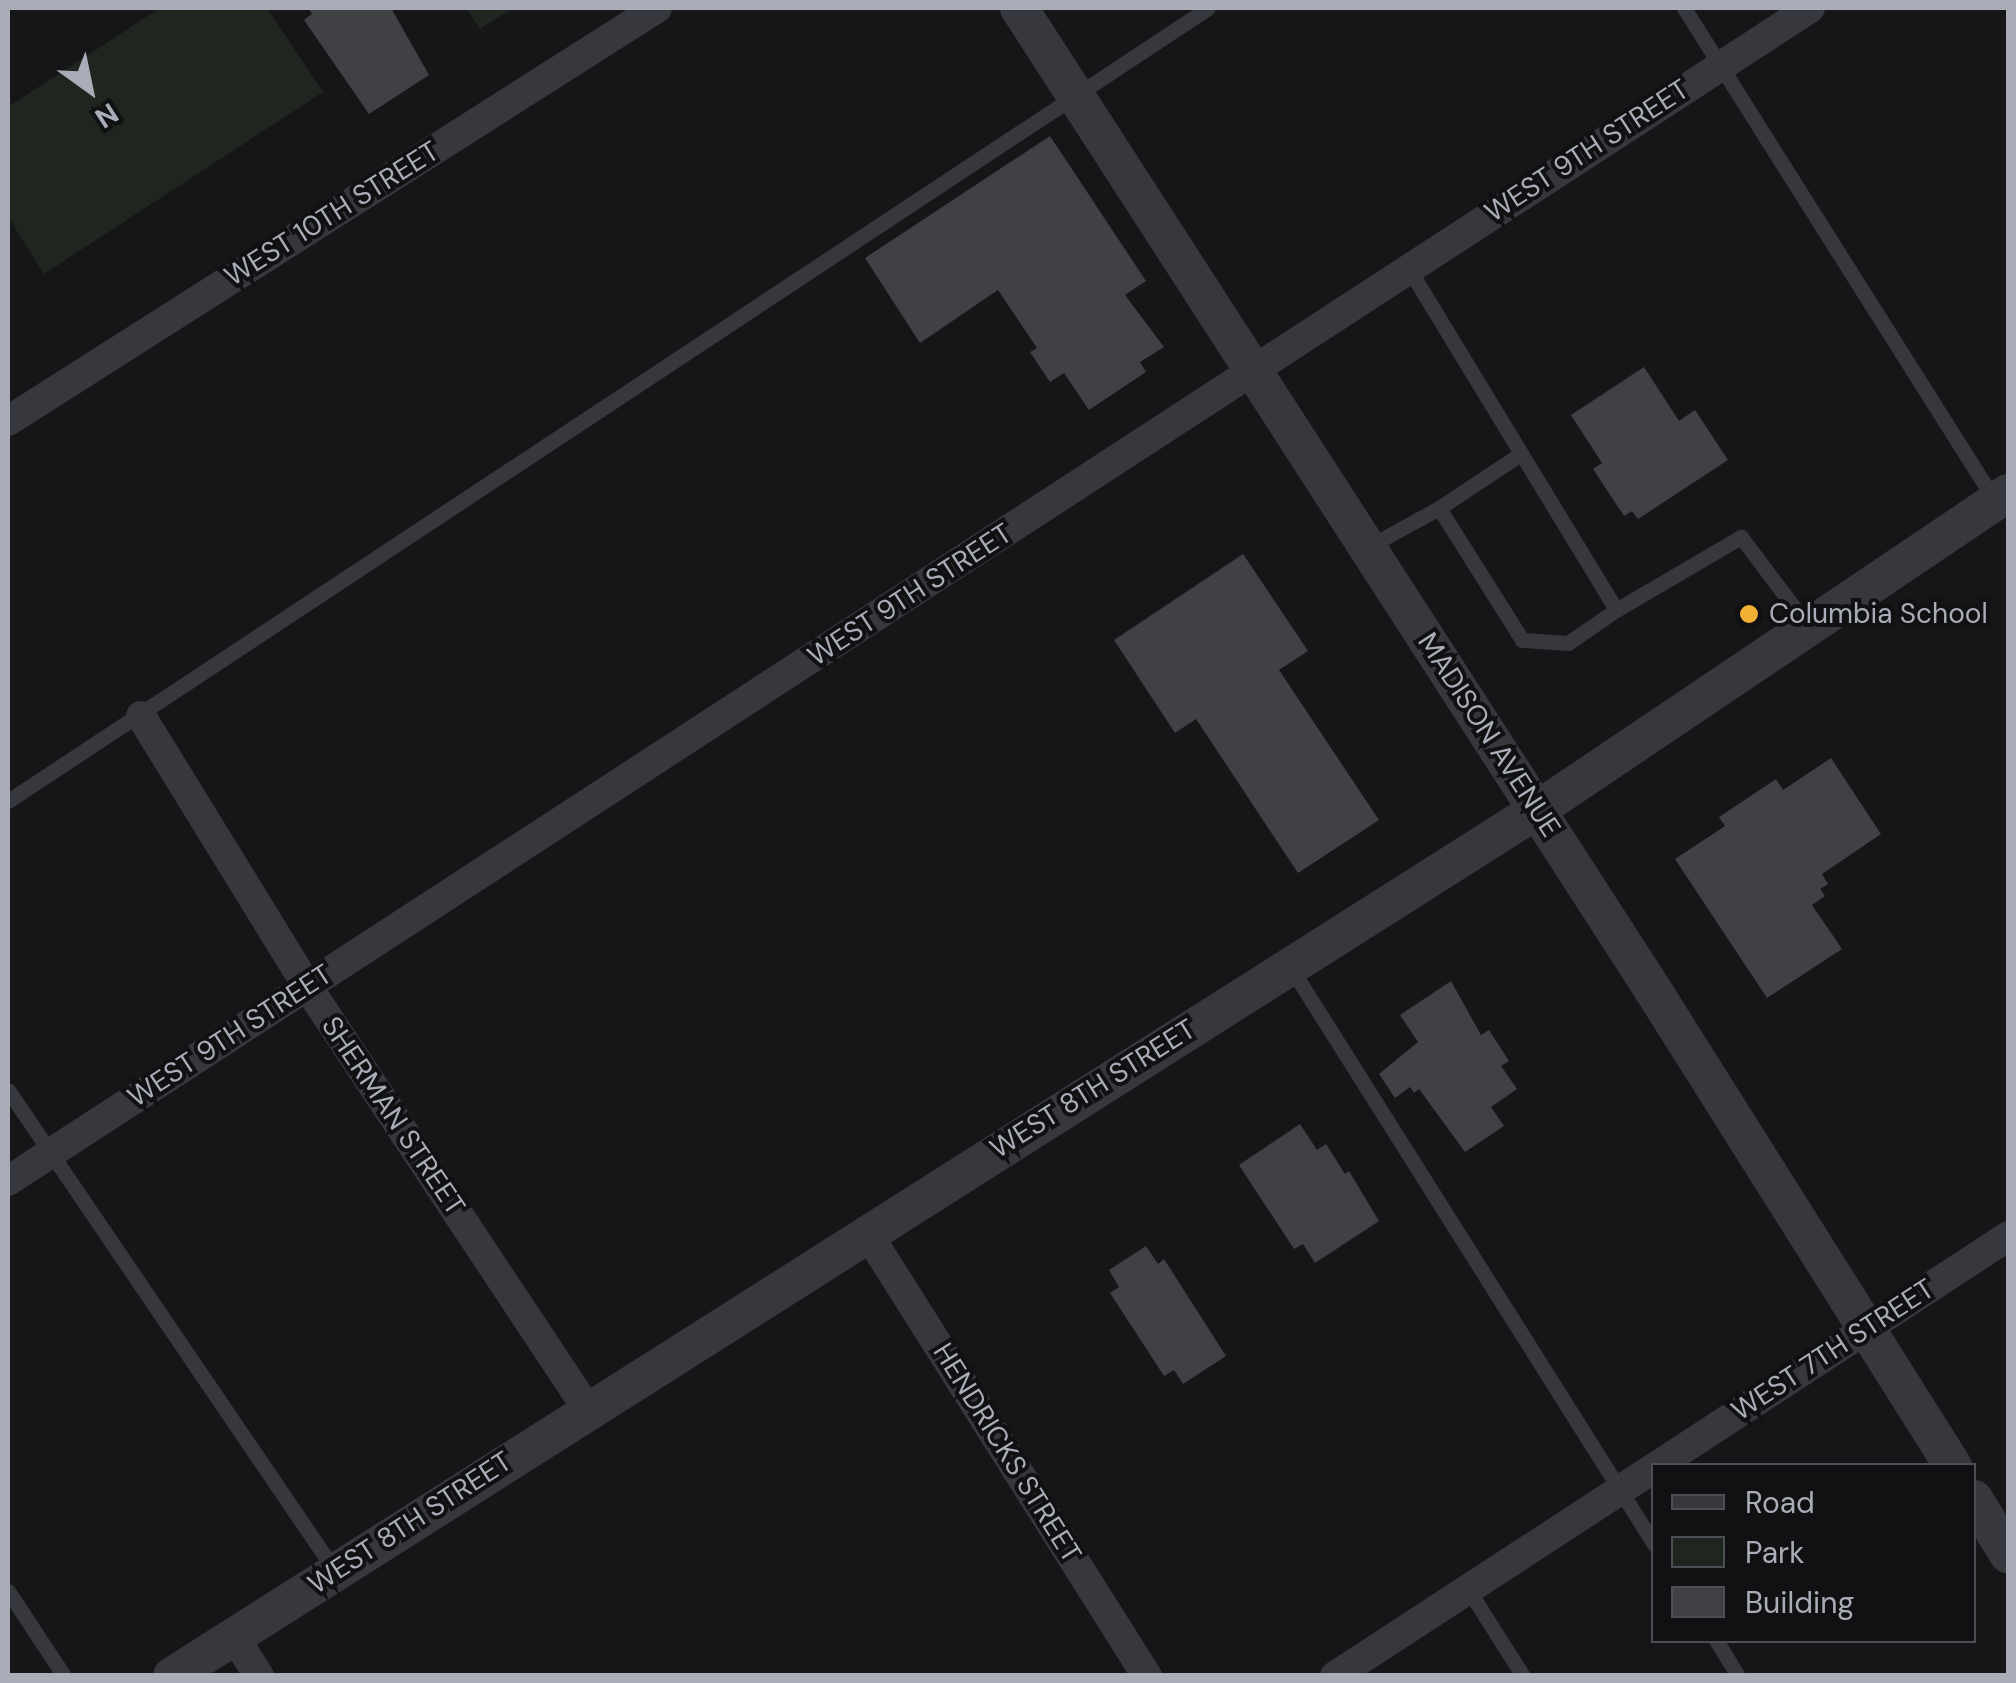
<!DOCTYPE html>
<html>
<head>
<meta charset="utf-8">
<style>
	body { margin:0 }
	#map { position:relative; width:2016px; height:1683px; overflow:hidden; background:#161618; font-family:"DM Sans",sans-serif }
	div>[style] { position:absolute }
	.green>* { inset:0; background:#1e261f }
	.building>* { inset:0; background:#404145 }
	.service>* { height:15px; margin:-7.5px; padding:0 7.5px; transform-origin:7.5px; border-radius:7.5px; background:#37383d }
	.minor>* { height:30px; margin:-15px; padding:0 15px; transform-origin:15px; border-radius:15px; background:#37383d }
	.tertiary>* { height:38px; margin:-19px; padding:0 19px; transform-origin:19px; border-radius:19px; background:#37383d }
	.dots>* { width:28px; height:28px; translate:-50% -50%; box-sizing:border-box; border:5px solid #111113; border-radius:50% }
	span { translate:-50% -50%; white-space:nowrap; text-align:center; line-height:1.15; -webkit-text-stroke:8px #111113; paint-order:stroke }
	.street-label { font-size:28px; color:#a8adb8 }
	.poi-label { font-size:28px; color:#a8adb8 }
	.left { translate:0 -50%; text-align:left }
	.frame { position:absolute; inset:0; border:10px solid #a8adb8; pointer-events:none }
	.legend { position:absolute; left:1651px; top:1463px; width:325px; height:180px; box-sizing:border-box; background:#111113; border:2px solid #4d4f55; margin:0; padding:12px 18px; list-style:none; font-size:30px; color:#a8adb8 }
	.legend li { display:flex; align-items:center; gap:20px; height:50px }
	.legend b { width:50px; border:2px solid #4d4f55 }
	.north { position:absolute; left:40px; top:40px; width:100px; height:100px; -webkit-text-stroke:8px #111113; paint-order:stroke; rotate:147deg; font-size:28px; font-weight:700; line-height:40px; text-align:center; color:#a8adb8 }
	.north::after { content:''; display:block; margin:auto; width:35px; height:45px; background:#a8adb8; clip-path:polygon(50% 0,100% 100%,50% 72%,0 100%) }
</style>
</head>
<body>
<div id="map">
	<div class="green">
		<i style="clip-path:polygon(160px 8px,267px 8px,323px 92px,44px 274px,8px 217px,8px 107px)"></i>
		<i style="clip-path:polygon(466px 8px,508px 8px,510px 10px,480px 29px)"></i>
	</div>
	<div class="building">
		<i style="clip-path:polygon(308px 8px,391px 8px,429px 75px,369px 114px,304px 20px,312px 14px)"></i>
		<i style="clip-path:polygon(1050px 136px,1146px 281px,1125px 295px,1164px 347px,1140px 362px,1146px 372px,1089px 410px,1064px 373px,1050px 382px,1030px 352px,1037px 348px,998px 290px,920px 343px,865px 258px)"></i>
		<i style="clip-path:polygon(1644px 367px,1679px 421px,1695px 410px,1728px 460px,1638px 519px,1632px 511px,1624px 516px,1593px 469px,1602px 463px,1571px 415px)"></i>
		<i style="clip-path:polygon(1243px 554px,1308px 651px,1279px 670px,1379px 820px,1298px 873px,1196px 719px,1175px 733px,1114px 640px)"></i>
		<i style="clip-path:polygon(1831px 758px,1881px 834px,1822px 874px,1828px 884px,1820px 889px,1825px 896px,1812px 905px,1842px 949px,1767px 998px,1675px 859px,1725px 826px,1719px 817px,1776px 779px,1783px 790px)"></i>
		<i style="clip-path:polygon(1451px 981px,1481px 1035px,1489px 1030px,1509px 1061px,1501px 1066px,1517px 1089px,1491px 1107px,1504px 1126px,1465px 1152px,1419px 1089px,1414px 1093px,1410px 1087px,1395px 1098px,1379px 1074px,1418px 1042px,1400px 1015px)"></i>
		<i style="clip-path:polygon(1300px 1124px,1317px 1150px,1326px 1144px,1345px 1174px,1349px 1171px,1379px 1221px,1315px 1263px,1303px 1244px,1294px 1249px,1239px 1165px)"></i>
		<i style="clip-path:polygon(1146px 1246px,1158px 1264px,1164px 1259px,1226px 1356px,1183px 1384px,1174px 1370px,1164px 1376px,1110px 1293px,1119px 1287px,1109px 1270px)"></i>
	</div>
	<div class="service">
		<i style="left:1684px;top:8px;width:583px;rotate:57.75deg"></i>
		<i style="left:1409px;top:269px;width:399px;rotate:58.7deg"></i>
		<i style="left:1616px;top:610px;width:145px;rotate:-30.3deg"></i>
		<i style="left:1741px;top:537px;width:111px;rotate:53deg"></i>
		<i style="left:1519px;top:455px;width:96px;rotate:146.5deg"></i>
		<i style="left:1439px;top:508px;width:156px;rotate:57.8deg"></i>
		<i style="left:1522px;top:640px;width:46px;rotate:3.7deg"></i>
		<i style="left:1568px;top:643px;width:58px;rotate:-34.5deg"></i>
		<i style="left:1368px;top:547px;width:81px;rotate:-28.8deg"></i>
		<i style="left:8px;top:801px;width:1438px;rotate:-33.46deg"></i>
		<i style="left:1291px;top:968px;width:681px;rotate:57.78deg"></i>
		<i style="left:8px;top:1090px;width:582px;rotate:55.79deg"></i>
		<i style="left:1468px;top:1589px;width:103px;rotate:57.7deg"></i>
		<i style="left:8px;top:1591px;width:102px;rotate:56.6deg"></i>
		<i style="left:1716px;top:1640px;width:42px;rotate:58.6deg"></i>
	</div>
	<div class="minor">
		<i style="left:8px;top:421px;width:769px;rotate:-32.47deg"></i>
		<i style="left:141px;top:716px;width:317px;rotate:58.4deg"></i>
		<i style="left:307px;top:986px;width:509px;rotate:56.47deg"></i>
		<i style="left:8px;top:1181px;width:2150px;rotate:-33.06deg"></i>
		<i style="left:866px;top:1231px;width:526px;rotate:57.73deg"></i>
		<i style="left:1657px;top:1466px;width:420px;rotate:-33.2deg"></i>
		<i style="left:234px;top:1636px;width:47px;rotate:58deg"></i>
		<i style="left:1335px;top:1676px;width:381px;rotate:-33.1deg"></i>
	</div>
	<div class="tertiary">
		<i style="left:1019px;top:8px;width:1169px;rotate:57.15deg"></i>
		<i style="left:1653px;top:990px;width:563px;rotate:57.78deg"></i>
		<i style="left:1974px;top:1499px;width:65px;rotate:58.3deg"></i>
		<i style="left:172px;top:1676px;width:1617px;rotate:-32.39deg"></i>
		<i style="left:1537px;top:810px;width:568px;rotate:-33.94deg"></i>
	</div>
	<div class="dots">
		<i style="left:1749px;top:614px;background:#f2b134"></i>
	</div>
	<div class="street-label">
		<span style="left:1587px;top:151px;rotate:-33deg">WEST 9TH STREET</span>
		<span style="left:332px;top:214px;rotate:-32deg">WEST 10TH STREET</span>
		<span style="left:910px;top:595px;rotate:-33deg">WEST 9TH STREET</span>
		<span style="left:1489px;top:735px;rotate:57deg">MADISON AVENUE</span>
		<span style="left:230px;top:1036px;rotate:-33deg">WEST 9TH STREET</span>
		<span style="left:1093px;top:1089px;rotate:-32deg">WEST 8TH STREET</span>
		<span style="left:393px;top:1116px;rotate:56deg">SHERMAN STREET</span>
		<span style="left:1833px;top:1350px;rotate:-33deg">WEST 7TH STREET</span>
		<span style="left:1007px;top:1453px;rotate:58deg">HENDRICKS STREET</span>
		<span style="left:410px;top:1523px;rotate:-33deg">WEST 8TH STREET</span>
	</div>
	<div class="poi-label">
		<span class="left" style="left:1769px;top:614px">Columbia School</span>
	</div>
	<div class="frame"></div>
	<ul class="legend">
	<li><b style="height:12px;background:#37383d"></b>Road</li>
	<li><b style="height:28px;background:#1e261f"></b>Park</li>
	<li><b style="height:28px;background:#404145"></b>Building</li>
	</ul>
	<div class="north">N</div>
</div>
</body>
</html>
